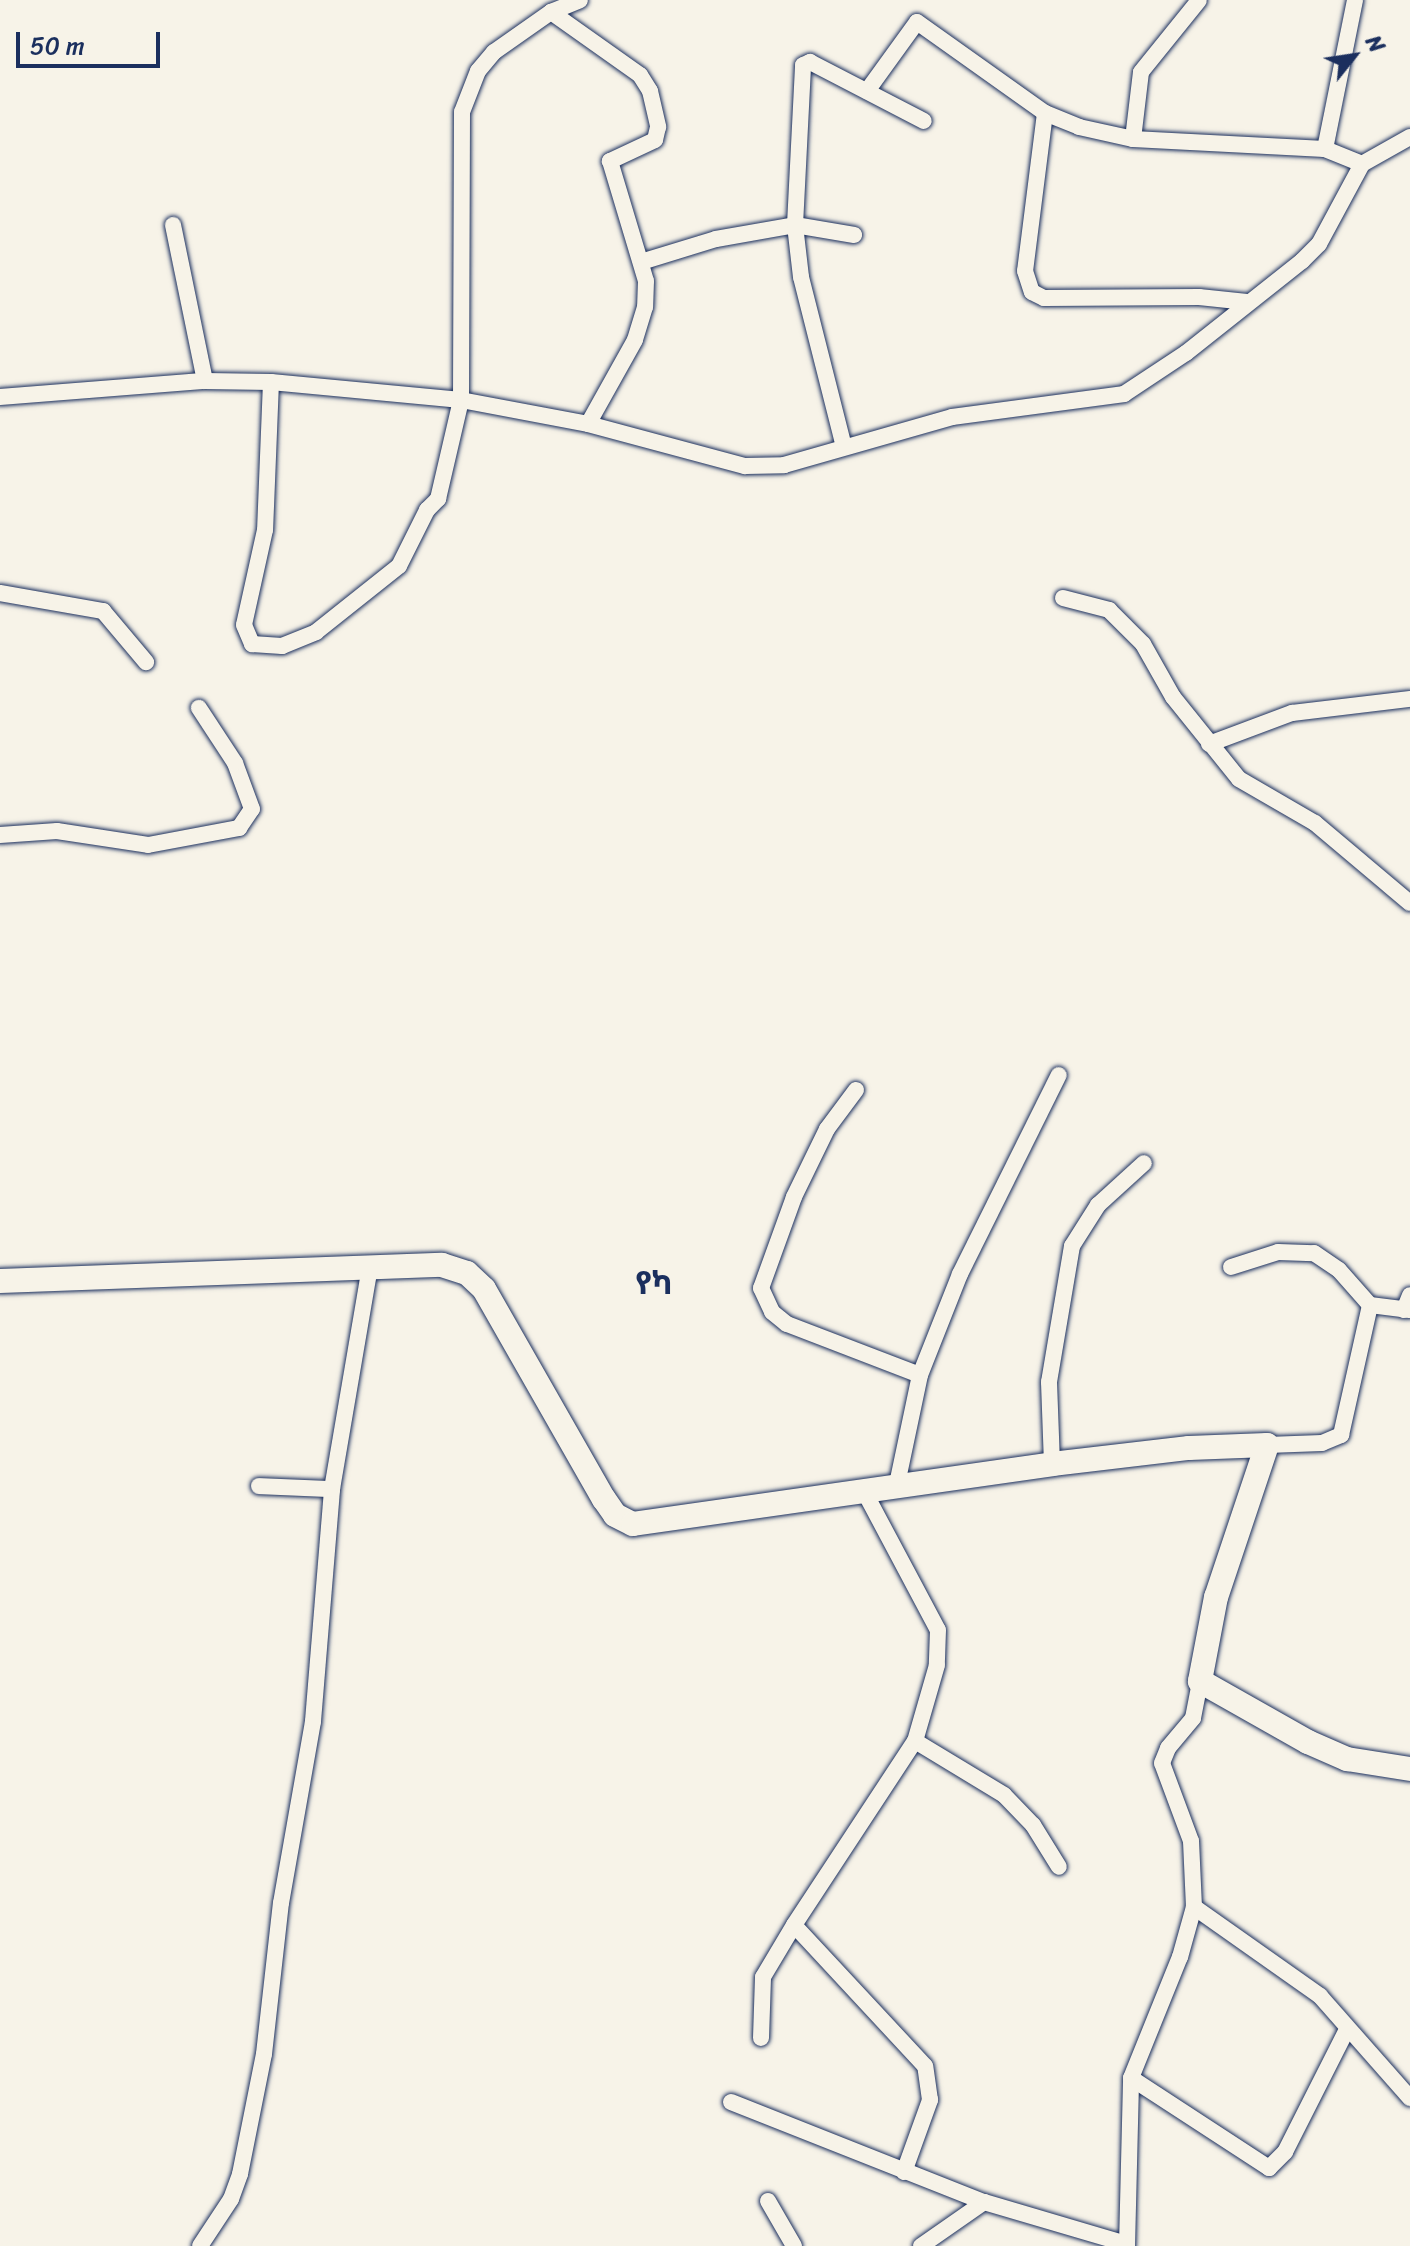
<!DOCTYPE html>
<html>
<head>
<meta charset="utf-8">
<style>
	body { margin:0 }
	#map { position:relative; width:1410px; height:2246px; overflow:hidden; background:#f7f3e8; font-family:Sriracha,"Noto Sans Ethiopic",sans-serif }
	div>[style] { position:absolute }
	.roads { filter:drop-shadow(0 0 2px #1b2f5e) drop-shadow(0 0 2px #1b2f5e) }
	.street>* { height:16px; margin:-8px; padding:0 8px; transform-origin:8px; border-radius:8px; background:#f7f3e8 }
	.secondary>* { height:24px; margin:-12px; padding:0 12px; transform-origin:12px; border-radius:12px; background:#f7f3e8 }
	span { translate:-50% -50%; white-space:nowrap; text-align:center; line-height:1.15; -webkit-text-stroke:7px #f7f3e8; paint-order:stroke }
	.district-label { font-size:32px; color:#1b2f5e; font-weight:700 }
	.north { position:absolute; left:1314px; top:16px; width:80px; height:80px; -webkit-text-stroke:6px #f7f3e8; paint-order:stroke; rotate:60deg; font-size:22px; font-weight:700; line-height:32px; text-align:center; color:#1b2f5e }
	.north::after { content:''; display:block; margin:auto; width:28px; height:36px; background:#1b2f5e; clip-path:polygon(50% 0,100% 100%,50% 72%,0 100%) }
	.scale { position:absolute; left:16px; top:32px; width:144px; height:36px; box-sizing:border-box; border:4px solid #1b2f5e; border-top:0; padding-left:10px; font-size:24px; line-height:28px; white-space:nowrap; color:#1b2f5e; -webkit-text-stroke:6px #f7f3e8; paint-order:stroke }
</style>
</head>
<body>
<div id="map">
	<div class="roads">
		<div class="street">
			<i style="left:551px;top:12px;width:109px;rotate:35.3deg"></i>
			<i style="left:640px;top:75px;width:19px;rotate:58deg"></i>
			<i style="left:650px;top:91px;width:37px;rotate:77deg"></i>
			<i style="left:658px;top:127px;width:13px;rotate:103deg"></i>
			<i style="left:655px;top:140px;width:50px;rotate:155deg"></i>
			<i style="left:610px;top:161px;width:125px;rotate:73.3deg"></i>
			<i style="left:646px;top:281px;width:26px;rotate:92deg"></i>
			<i style="left:645px;top:307px;width:34px;rotate:107deg"></i>
			<i style="left:635px;top:340px;width:96px;rotate:119.2deg"></i>
			<i style="left:867px;top:91px;width:85px;rotate:-54.1deg"></i>
			<i style="left:917px;top:22px;width:157px;rotate:35.4deg"></i>
			<i style="left:1045px;top:113px;width:37px;rotate:22deg"></i>
			<i style="left:1079px;top:127px;width:55px;rotate:12.5deg"></i>
			<i style="left:1133px;top:139px;width:192px;rotate:3deg"></i>
			<i style="left:1325px;top:149px;width:40px;rotate:22deg"></i>
			<i style="left:1045px;top:113px;width:159px;rotate:97.2deg"></i>
			<i style="left:1025px;top:271px;width:22px;rotate:72deg"></i>
			<i style="left:1032px;top:292px;width:13px;rotate:27deg"></i>
			<i style="left:1044px;top:298px;width:155px;rotate:-0.4deg"></i>
			<i style="left:1199px;top:297px;width:48px;rotate:5.9deg"></i>
			<i style="left:1133px;top:139px;width:67px;rotate:-83.2deg"></i>
			<i style="left:1141px;top:72px;width:92px;rotate:-51.1deg"></i>
			<i style="left:1325px;top:149px;width:152px;rotate:-78.6deg"></i>
			<i style="left:173px;top:225px;width:159px;rotate:78.4deg"></i>
			<i style="left:641px;top:262px;width:78px;rotate:-17deg"></i>
			<i style="left:716px;top:239px;width:80px;rotate:-10deg"></i>
			<i style="left:795px;top:225px;width:160px;rotate:-87.1deg"></i>
			<i style="left:803px;top:65px;width:8px;rotate:-23deg"></i>
			<i style="left:810px;top:62px;width:128px;rotate:27.4deg"></i>
			<i style="left:271px;top:382px;width:148px;rotate:92.3deg"></i>
			<i style="left:265px;top:530px;width:97px;rotate:102.5deg"></i>
			<i style="left:244px;top:625px;width:21px;rotate:67deg"></i>
			<i style="left:252px;top:644px;width:30px;rotate:4deg"></i>
			<i style="left:282px;top:646px;width:37px;rotate:-22deg"></i>
			<i style="left:316px;top:632px;width:106px;rotate:-38.5deg"></i>
			<i style="left:399px;top:566px;width:63px;rotate:-63.4deg"></i>
			<i style="left:427px;top:510px;width:16px;rotate:-45deg"></i>
			<i style="left:438px;top:499px;width:102px;rotate:-76.9deg"></i>
			<i style="left:461px;top:400px;width:288px;rotate:-89.8deg"></i>
			<i style="left:462px;top:112px;width:44px;rotate:-68.7deg"></i>
			<i style="left:478px;top:71px;width:25px;rotate:-50deg"></i>
			<i style="left:494px;top:52px;width:70px;rotate:-35.1deg"></i>
			<i style="left:551px;top:12px;width:31px;rotate:-22deg"></i>
			<i style="left:0;top:397px;width:206px;rotate:-4.5deg"></i>
			<i style="left:205px;top:381px;width:66px;rotate:0.9deg"></i>
			<i style="left:271px;top:382px;width:191px;rotate:5.4deg"></i>
			<i style="left:461px;top:400px;width:129px;rotate:10.7deg"></i>
			<i style="left:588px;top:424px;width:163px;rotate:15deg"></i>
			<i style="left:745px;top:466px;width:39px;rotate:-1deg"></i>
			<i style="left:784px;top:465px;width:175px;rotate:-15.9deg"></i>
			<i style="left:952px;top:417px;width:174px;rotate:-7.6deg"></i>
			<i style="left:1124px;top:394px;width:74px;rotate:-33.5deg"></i>
			<i style="left:1186px;top:353px;width:148px;rotate:-38.4deg"></i>
			<i style="left:1302px;top:261px;width:24px;rotate:-45deg"></i>
			<i style="left:1319px;top:244px;width:91px;rotate:-61.7deg"></i>
			<i style="left:1362px;top:164px;width:55px;rotate:-29.4deg"></i>
			<i style="left:844px;top:447px;width:175px;rotate:-104.2deg"></i>
			<i style="left:801px;top:277px;width:52px;rotate:-96.6deg"></i>
			<i style="left:795px;top:225px;width:60px;rotate:9.6deg"></i>
			<i style="left:0;top:593px;width:105px;rotate:9.9deg"></i>
			<i style="left:103px;top:611px;width:67px;rotate:49.9deg"></i>
			<i style="left:1063px;top:598px;width:48px;rotate:14.6deg"></i>
			<i style="left:1109px;top:610px;width:48px;rotate:45deg"></i>
			<i style="left:1143px;top:644px;width:61px;rotate:60.5deg"></i>
			<i style="left:1173px;top:697px;width:105px;rotate:51.2deg"></i>
			<i style="left:1239px;top:779px;width:88px;rotate:30.1deg"></i>
			<i style="left:1315px;top:823px;width:124px;rotate:40.1deg"></i>
			<i style="left:1209px;top:744px;width:89px;rotate:-20.5deg"></i>
			<i style="left:1292px;top:713px;width:119px;rotate:-6.8deg"></i>
			<i style="left:0;top:835px;width:57px;rotate:-4deg"></i>
			<i style="left:57px;top:831px;width:92px;rotate:8.7deg"></i>
			<i style="left:148px;top:845px;width:93px;rotate:-10.6deg"></i>
			<i style="left:239px;top:828px;width:23px;rotate:-56deg"></i>
			<i style="left:252px;top:809px;width:49px;rotate:-110.3deg"></i>
			<i style="left:235px;top:763px;width:66px;rotate:-123.2deg"></i>
			<i style="left:856px;top:1090px;width:49px;rotate:126.6deg"></i>
			<i style="left:827px;top:1129px;width:76px;rotate:115.9deg"></i>
			<i style="left:794px;top:1197px;width:97px;rotate:109.9deg"></i>
			<i style="left:761px;top:1288px;width:26px;rotate:65deg"></i>
			<i style="left:772px;top:1312px;width:19px;rotate:39deg"></i>
			<i style="left:787px;top:1324px;width:142px;rotate:21deg"></i>
			<i style="left:920px;top:1375px;width:111px;rotate:101.9deg"></i>
			<i style="left:1231px;top:1267px;width:49px;rotate:-17.7deg"></i>
			<i style="left:1278px;top:1252px;width:36px;rotate:2deg"></i>
			<i style="left:1314px;top:1253px;width:30px;rotate:34deg"></i>
			<i style="left:1339px;top:1270px;width:47px;rotate:48.5deg"></i>
			<i style="left:1404px;top:1310px;width:16px;rotate:-68deg"></i>
			<i style="left:920px;top:1375px;width:109px;rotate:-68.4deg"></i>
			<i style="left:960px;top:1274px;width:222px;rotate:-63.6deg"></i>
			<i style="left:1267px;top:1445px;width:55px;rotate:-2.1deg"></i>
			<i style="left:1322px;top:1443px;width:21px;rotate:-23deg"></i>
			<i style="left:1341px;top:1435px;width:133px;rotate:-77.4deg"></i>
			<i style="left:1370px;top:1305px;width:40px;rotate:7.1deg"></i>
			<i style="left:1052px;top:1464px;width:82px;rotate:-92.1deg"></i>
			<i style="left:1049px;top:1382px;width:138px;rotate:-80.4deg"></i>
			<i style="left:1072px;top:1246px;width:49px;rotate:-57.6deg"></i>
			<i style="left:1098px;top:1205px;width:62px;rotate:-42.4deg"></i>
			<i style="left:259px;top:1486px;width:73px;rotate:2.4deg"></i>
			<i style="left:864px;top:1491px;width:157px;rotate:62deg"></i>
			<i style="left:938px;top:1630px;width:35px;rotate:92deg"></i>
			<i style="left:937px;top:1665px;width:79px;rotate:106.1deg"></i>
			<i style="left:915px;top:1741px;width:104px;rotate:31.2deg"></i>
			<i style="left:1004px;top:1795px;width:42px;rotate:46deg"></i>
			<i style="left:1033px;top:1825px;width:49px;rotate:58.2deg"></i>
			<i style="left:1194px;top:1907px;width:154px;rotate:35.2deg"></i>
			<i style="left:1320px;top:1996px;width:136px;rotate:48.6deg"></i>
			<i style="left:761px;top:2038px;width:61px;rotate:-88.1deg"></i>
			<i style="left:763px;top:1977px;width:61px;rotate:-59.2deg"></i>
			<i style="left:1131px;top:2078px;width:165px;rotate:33.1deg"></i>
			<i style="left:1269px;top:2168px;width:23px;rotate:-45deg"></i>
			<i style="left:1285px;top:2152px;width:138px;rotate:-63.2deg"></i>
			<i style="left:731px;top:2102px;width:272px;rotate:21.6deg"></i>
			<i style="left:984px;top:2202px;width:149px;rotate:16.4deg"></i>
			<i style="left:904px;top:2172px;width:77px;rotate:-70.1deg"></i>
			<i style="left:930px;top:2100px;width:34px;rotate:-98deg"></i>
			<i style="left:925px;top:2066px;width:192px;rotate:-132.9deg"></i>
			<i style="left:794px;top:1925px;width:220px;rotate:-56.7deg"></i>
			<i style="left:768px;top:2201px;width:52px;rotate:60deg"></i>
			<i style="left:200px;top:2246px;width:56px;rotate:-56.6deg"></i>
			<i style="left:231px;top:2199px;width:27px;rotate:-70deg"></i>
			<i style="left:240px;top:2174px;width:122px;rotate:-78.7deg"></i>
			<i style="left:264px;top:2054px;width:152px;rotate:-83.6deg"></i>
			<i style="left:281px;top:1903px;width:185px;rotate:-80deg"></i>
			<i style="left:313px;top:1721px;width:233px;rotate:-85.3deg"></i>
			<i style="left:332px;top:1489px;width:225px;rotate:-80.3deg"></i>
			<i style="left:921px;top:2246px;width:77px;rotate:-34.9deg"></i>
			<i style="left:1127px;top:2246px;width:168px;rotate:-88.6deg"></i>
			<i style="left:1131px;top:2078px;width:131px;rotate:-68deg"></i>
			<i style="left:1180px;top:1957px;width:52px;rotate:-74.4deg"></i>
			<i style="left:1194px;top:1907px;width:66px;rotate:-92.6deg"></i>
			<i style="left:1191px;top:1841px;width:83px;rotate:-110.4deg"></i>
			<i style="left:1162px;top:1763px;width:16px;rotate:-68deg"></i>
			<i style="left:1168px;top:1748px;width:39px;rotate:-50deg"></i>
			<i style="left:1193px;top:1718px;width:38px;rotate:-79deg"></i>
		</div>
		<div class="secondary">
			<i style="left:0;top:1281px;width:442px;rotate:-2.1deg"></i>
			<i style="left:442px;top:1265px;width:26px;rotate:18deg"></i>
			<i style="left:467px;top:1273px;width:23px;rotate:43deg"></i>
			<i style="left:484px;top:1289px;width:242px;rotate:60.3deg"></i>
			<i style="left:604px;top:1499px;width:19px;rotate:55deg"></i>
			<i style="left:615px;top:1515px;width:20px;rotate:27deg"></i>
			<i style="left:633px;top:1524px;width:423px;rotate:-8.1deg"></i>
			<i style="left:1052px;top:1464px;width:138px;rotate:-6.7deg"></i>
			<i style="left:1189px;top:1448px;width:78px;rotate:-2.2deg"></i>
			<i style="left:1267px;top:1445px;width:160px;rotate:108.5deg"></i>
			<i style="left:1216px;top:1597px;width:86px;rotate:100.8deg"></i>
			<i style="left:1200px;top:1681px;width:124px;rotate:29.5deg"></i>
			<i style="left:1308px;top:1742px;width:43px;rotate:23.6deg"></i>
			<i style="left:1347px;top:1759px;width:64px;rotate:9deg"></i>
		</div>
	</div>
	<div class="district-label">
		<span style="left:654px;top:1284px">የካ</span>
	</div>
	<div class="north">N</div>
	<div class="scale">50 m</div>
</div>
</body>
</html>
